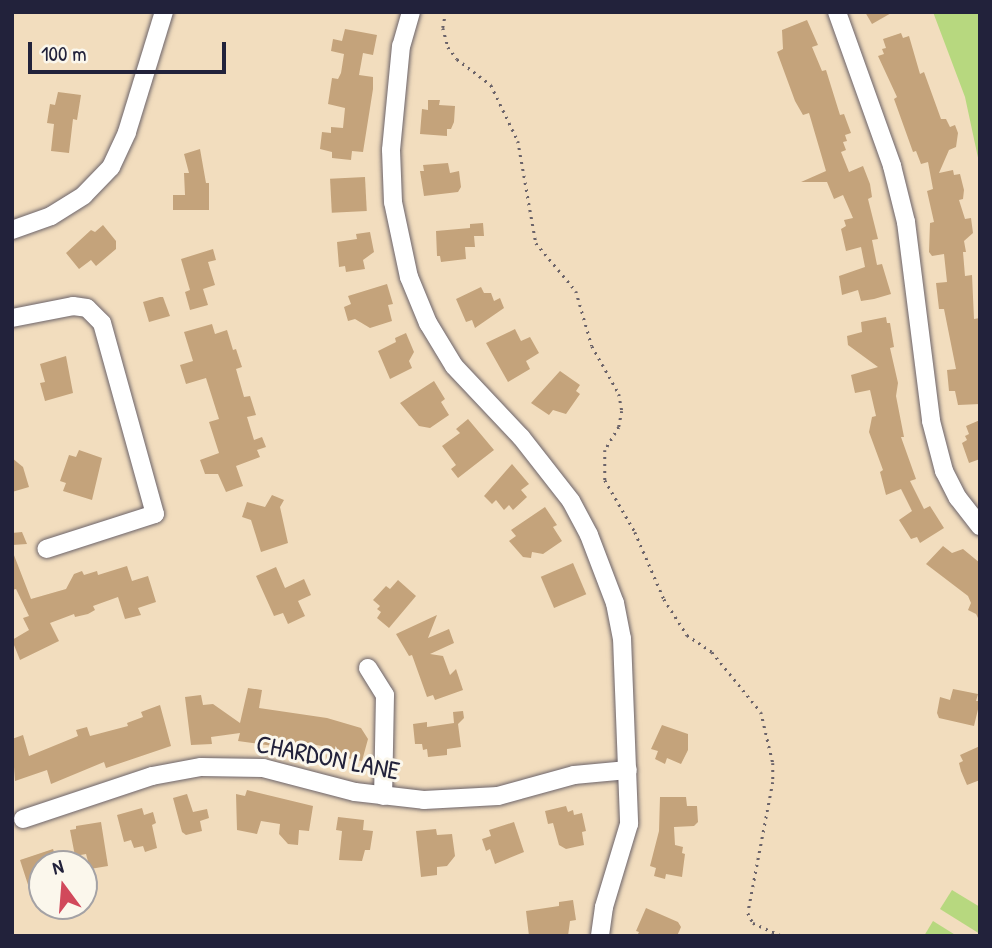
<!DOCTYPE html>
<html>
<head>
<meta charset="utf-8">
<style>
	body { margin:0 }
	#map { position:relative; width:992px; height:948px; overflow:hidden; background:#f2ddbe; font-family:"Patrick Hand",sans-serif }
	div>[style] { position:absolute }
	.green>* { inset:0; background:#b7d87f }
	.building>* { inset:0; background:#c4a37b; transform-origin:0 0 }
	.path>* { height:2.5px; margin-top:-1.25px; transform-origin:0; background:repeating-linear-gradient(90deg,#6b6369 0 2px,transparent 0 7px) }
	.roads { filter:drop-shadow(0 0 2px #6b6369) drop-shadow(0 0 2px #6b6369) }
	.minor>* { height:18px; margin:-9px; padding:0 9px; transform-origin:9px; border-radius:9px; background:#fff }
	span { translate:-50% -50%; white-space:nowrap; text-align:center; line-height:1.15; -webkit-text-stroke:6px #fbf7ec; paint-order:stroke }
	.street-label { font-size:26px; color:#22223b }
	.frame { position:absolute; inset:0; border:14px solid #22223b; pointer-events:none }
	.north { position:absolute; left:28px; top:850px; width:70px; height:70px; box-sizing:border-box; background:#fbf7ec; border:2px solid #a4a2a5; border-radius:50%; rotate:344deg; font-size:19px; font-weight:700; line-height:28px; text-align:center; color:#22223b }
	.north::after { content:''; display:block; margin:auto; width:24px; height:32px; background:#d1495b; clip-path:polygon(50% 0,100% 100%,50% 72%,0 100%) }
	.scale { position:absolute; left:28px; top:42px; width:198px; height:32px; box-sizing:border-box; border:4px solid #22223b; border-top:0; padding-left:9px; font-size:21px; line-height:24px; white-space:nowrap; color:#22223b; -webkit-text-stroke:5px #fbf7ec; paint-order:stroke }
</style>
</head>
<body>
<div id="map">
	<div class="green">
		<i style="clip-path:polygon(933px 12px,980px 12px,980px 167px,965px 97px)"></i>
		<i style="clip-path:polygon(952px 890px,980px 907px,980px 934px,940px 909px)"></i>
		<i style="clip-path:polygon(933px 921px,957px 936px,924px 936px)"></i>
	</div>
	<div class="building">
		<i style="clip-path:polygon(865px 12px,893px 12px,872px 24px)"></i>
		<i style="clip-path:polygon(807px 20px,818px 45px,812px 47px,822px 71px,826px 70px,840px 115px,844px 114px,851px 133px,845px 135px,847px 141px,843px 142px,846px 150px,841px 152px,849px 172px,863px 166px,870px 184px,872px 197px,868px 199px,878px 239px,872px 240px,877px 265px,882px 264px,891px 294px,874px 299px,861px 301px,858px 290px,842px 295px,839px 276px,865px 267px,861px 247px,846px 251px,841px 229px,846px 226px,844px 220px,853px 218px,843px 195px,834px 199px,827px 182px,801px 182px,826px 171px,809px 113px,803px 115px,795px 101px,777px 52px,783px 49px,782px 30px)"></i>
		<i style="clip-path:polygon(345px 29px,377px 35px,373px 55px,363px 53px,359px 75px,373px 77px,373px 89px,363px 152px,352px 151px,351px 160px,332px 158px,332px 152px,320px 149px,322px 132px,331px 133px,331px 127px,343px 128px,345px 108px,328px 104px,332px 78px,338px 79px,341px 73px,344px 54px,331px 51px,333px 39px,342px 41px)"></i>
		<i style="clip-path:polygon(901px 33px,903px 38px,909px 36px,920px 74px,924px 72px,941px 119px,946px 119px,950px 127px,955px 125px,958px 133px,956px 147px,949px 150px,939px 173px,953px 170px,954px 175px,960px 174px,964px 190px,963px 199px,959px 200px,965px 219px,971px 218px,973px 233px,964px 241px,966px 252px,963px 252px,965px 276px,972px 275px,974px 319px,980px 318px,980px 404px,958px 405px,955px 391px,949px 391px,947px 370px,956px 369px,944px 309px,939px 309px,936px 283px,947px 282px,944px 254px,932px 256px,929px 252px,930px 223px,934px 222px,927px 191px,933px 189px,928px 162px,921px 164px,916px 151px,913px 152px,894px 99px,897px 97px,878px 56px,884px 54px,882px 49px,886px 48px,883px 39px)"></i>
		<i style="clip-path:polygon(58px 92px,81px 95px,77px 120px,73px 119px,69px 153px,51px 151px,54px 124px,47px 123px,50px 104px,55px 105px)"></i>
		<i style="clip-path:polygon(428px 100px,440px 100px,439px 105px,455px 106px,454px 122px,451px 129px,447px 129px,447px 136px,420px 134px,422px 109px,428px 110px)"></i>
		<i style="clip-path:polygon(200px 149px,206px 183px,209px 183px,209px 210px,173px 210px,173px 195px,185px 195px,184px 173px,189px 173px,184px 154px)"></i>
		<i style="clip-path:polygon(448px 163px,450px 173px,459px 171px,461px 187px,458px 192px,424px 196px,420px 171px,424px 171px,423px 165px)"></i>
		<i style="left:365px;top:177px;width:34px;height:35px;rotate:87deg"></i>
		<i style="clip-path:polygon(483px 223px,484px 236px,474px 236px,475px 247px,465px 247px,466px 259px,441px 262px,440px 256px,437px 256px,436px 231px,470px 228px,470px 224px)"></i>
		<i style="clip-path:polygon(103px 225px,116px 241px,116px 249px,96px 266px,91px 260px,79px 269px,66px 253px,91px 230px,95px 232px)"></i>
		<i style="clip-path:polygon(370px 232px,374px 252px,363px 260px,365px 269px,346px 272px,345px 266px,339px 267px,337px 242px,357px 239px,356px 234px)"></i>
		<i style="clip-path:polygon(213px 249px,216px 260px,208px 262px,215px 285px,203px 289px,208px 305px,190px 310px,185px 292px,190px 290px,181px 259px)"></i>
		<i style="clip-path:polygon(387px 284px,393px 304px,388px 305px,392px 321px,370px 328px,355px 319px,348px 321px,344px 307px,351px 304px,348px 296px)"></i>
		<i style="clip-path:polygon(481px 287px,484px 293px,491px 293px,494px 301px,500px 298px,504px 308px,475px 328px,472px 320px,466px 322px,456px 299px)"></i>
		<i style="clip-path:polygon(160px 297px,163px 297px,170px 316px,149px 322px,143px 302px)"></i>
		<i style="clip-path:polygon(886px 317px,887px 323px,890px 323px,894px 347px,890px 348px,898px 383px,896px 396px,904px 437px,901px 437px,916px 479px,910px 481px,924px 509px,930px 506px,944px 528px,920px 543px,917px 537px,911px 539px,899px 520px,912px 511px,901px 489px,886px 495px,880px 472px,883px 470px,869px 432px,872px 417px,876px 416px,870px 390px,855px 393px,851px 375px,878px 367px,848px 345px,847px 336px,862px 332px,861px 322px)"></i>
		<i style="clip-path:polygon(212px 324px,215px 334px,227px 330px,233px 350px,236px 349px,242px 367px,236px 369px,244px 397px,250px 396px,256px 415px,247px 417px,254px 440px,262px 437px,266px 447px,257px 450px,260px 457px,236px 466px,243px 486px,226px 492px,218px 474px,205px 474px,200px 460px,219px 453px,209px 422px,219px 419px,206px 378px,186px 384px,180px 365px,193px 361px,184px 332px)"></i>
		<i style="clip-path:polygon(515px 329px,521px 341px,530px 337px,539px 353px,526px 361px,530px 369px,508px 382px,486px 343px)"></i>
		<i style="clip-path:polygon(406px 333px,414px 352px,409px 361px,412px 368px,390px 379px,378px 351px,396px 342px,395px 338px)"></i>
		<i style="clip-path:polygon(66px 356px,73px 393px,45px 401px,40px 383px,45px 382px,40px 364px)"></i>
		<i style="clip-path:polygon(560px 371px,580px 385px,576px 391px,580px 394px,566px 414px,553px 410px,549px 415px,531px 403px)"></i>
		<i style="clip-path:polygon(434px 381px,445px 399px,441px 402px,449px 415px,430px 428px,419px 426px,400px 403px)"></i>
		<i style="clip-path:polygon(468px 419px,494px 450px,458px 478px,451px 469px,456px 465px,442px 446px,460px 433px,456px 429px)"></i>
		<i style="clip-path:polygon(980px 420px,980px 459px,969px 463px,962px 443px,967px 440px,965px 436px,969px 434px,966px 426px)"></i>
		<i style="clip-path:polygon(79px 450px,102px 458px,92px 500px,63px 491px,66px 483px,60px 481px,69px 455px,76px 457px)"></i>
		<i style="clip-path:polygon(12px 458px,23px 467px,29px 487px,12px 492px)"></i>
		<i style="clip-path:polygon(512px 464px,529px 484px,521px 490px,527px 497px,513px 510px,509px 505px,504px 510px,496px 500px,492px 504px,484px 496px)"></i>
		<i style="clip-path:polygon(272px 495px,284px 500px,280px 507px,288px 543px,261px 552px,251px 520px,242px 517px,247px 502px,265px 507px)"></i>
		<i style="clip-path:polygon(545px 507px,557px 525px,553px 527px,562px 541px,543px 554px,532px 552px,531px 558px,523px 557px,509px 541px,516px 536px,511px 530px)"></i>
		<i style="clip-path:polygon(22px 532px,27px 544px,12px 545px,12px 533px)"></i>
		<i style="clip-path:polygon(943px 546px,952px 553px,963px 549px,980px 563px,980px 622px,976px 614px,968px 610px,971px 603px,968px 596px,926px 564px)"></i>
		<i style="clip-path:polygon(12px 550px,31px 599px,66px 589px,74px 574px,82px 571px,84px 575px,97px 571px,98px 575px,127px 566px,132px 581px,148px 576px,156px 602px,138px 608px,141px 615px,125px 619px,118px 597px,93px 606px,95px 610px,88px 614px,75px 617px,74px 614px,50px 623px,59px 641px,20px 660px,12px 640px,29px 630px,23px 618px,29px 616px,16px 589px,12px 590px)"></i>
		<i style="left:573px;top:563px;width:34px;height:35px;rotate:67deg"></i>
		<i style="clip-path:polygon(276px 567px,285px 588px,304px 579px,311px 595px,298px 601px,305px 616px,288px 624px,283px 613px,274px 616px,256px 576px)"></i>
		<i style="clip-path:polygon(398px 580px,416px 596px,389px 628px,377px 618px,381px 612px,377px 609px,380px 606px,373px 600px,386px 586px,390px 589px)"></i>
		<i style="clip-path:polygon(437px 615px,428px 638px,449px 629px,454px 643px,430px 654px,443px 656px,450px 675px,456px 669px,463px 690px,435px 700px,433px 695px,427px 697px,412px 655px,409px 656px,396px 634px)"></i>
		<i style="clip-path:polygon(248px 688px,262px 690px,259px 708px,327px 718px,361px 728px,368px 739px,362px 761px,347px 758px,346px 763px,326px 759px,328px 747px,304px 743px,303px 750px,238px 741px,240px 733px,211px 737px,212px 744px,191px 745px,185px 697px,201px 695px,203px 705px,213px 704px,240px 723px)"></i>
		<i style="clip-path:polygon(953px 689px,978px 694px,976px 701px,980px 701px,974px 726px,939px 718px,937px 713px,940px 697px,950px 700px)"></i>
		<i style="clip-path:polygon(160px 705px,171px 746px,106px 768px,104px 762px,51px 784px,47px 770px,15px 781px,12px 739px,23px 735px,29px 756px,78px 736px,76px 730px,87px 727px,90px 736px,128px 726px,127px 723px,143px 717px,141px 712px)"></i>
		<i style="clip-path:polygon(463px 711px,464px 718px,458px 724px,461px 747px,447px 749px,447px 755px,428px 757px,427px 749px,423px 750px,422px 744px,415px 744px,413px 724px,427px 722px,427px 727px,454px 723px,453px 712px)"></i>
		<i style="clip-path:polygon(662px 725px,688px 734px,688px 750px,681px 764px,667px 758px,665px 764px,655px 759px,658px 751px,651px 749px)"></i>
		<i style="clip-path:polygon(980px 746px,980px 780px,967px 785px,961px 771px,959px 763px,963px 761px,960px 755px)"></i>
		<i style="clip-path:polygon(247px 790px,313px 806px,309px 831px,299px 830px,298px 845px,288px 844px,279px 834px,280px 824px,261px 821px,257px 834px,237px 830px,236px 794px,245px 796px)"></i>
		<i style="clip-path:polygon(187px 794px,193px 812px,207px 809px,209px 818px,200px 821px,202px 831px,186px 835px,182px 832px,173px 798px)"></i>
		<i style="clip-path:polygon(660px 797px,686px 797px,687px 806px,697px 806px,698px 822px,694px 826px,674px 827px,675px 845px,683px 847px,682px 853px,685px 854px,682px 877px,666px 874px,665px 879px,654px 876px,656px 868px,650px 866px,659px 831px)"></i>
		<i style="clip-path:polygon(566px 806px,568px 812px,573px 810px,574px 815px,582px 813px,586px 831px,582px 832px,584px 845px,566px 849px,559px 845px,553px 823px,548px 824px,545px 811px)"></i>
		<i style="clip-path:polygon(142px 808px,144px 815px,153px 812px,156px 823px,152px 825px,157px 848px,145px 852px,143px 846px,134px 848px,131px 840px,124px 842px,117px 815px)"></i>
		<i style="clip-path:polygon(338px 817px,364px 820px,363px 830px,373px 831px,370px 850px,365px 850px,362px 861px,339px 860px,342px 831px,336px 830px)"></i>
		<i style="clip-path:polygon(101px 822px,108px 866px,90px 869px,86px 854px,75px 856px,70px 830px,76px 829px,76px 826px)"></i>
		<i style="clip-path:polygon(514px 822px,524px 852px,495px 864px,490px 849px,486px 851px,482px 839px,491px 836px,489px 830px)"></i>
		<i style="clip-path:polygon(436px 829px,437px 835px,452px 834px,455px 856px,447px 866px,437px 867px,437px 875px,421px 877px,416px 831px)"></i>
		<i style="clip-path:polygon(53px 849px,58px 864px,42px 864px,42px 890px,31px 894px,20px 860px)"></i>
		<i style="clip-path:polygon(573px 900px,576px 920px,570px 921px,568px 936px,529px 936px,526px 911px,559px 906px,559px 902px)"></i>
		<i style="clip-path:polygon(646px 908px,678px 922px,681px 927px,677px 936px,637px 936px,639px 932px,636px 931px)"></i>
	</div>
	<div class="path">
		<i style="left:446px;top:12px;width:16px;rotate:101deg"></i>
		<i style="left:443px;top:28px;width:20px;rotate:75deg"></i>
		<i style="left:448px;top:47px;width:15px;rotate:53deg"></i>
		<i style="left:457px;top:59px;width:43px;rotate:37.4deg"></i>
		<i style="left:491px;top:85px;width:62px;rotate:64.3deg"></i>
		<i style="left:518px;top:141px;width:104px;rotate:80deg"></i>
		<i style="left:536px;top:243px;width:62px;rotate:50.2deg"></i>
		<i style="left:576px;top:291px;width:57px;rotate:73.8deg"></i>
		<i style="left:592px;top:346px;width:55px;rotate:60.6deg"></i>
		<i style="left:619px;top:394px;width:17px;rotate:80deg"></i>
		<i style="left:622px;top:411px;width:16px;rotate:101deg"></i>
		<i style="left:619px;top:427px;width:27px;rotate:121deg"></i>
		<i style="left:605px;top:450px;width:30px;rotate:90deg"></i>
		<i style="left:605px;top:480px;width:60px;rotate:60deg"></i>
		<i style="left:635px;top:532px;width:73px;rotate:66.6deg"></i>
		<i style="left:664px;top:599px;width:43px;rotate:57.4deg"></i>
		<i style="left:687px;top:635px;width:30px;rotate:34deg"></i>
		<i style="left:712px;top:652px;width:77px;rotate:50.8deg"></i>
		<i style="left:761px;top:712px;width:52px;rotate:76.8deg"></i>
		<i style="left:773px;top:763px;width:19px;rotate:90deg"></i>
		<i style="left:773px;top:782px;width:133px;rotate:100.8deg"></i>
		<i style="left:748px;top:913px;width:11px;rotate:63deg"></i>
		<i style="left:753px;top:923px;width:32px;rotate:24deg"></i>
	</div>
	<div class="roads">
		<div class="minor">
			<i style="left:411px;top:12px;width:35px;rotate:106deg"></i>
			<i style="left:401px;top:46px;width:104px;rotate:95.5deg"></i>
			<i style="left:391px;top:150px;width:52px;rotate:87.8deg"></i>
			<i style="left:393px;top:202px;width:77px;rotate:78deg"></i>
			<i style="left:409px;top:277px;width:50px;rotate:67.6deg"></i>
			<i style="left:428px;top:323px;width:50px;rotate:58.8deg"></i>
			<i style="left:454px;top:366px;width:98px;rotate:46.7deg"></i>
			<i style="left:521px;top:437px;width:81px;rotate:52deg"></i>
			<i style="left:571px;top:501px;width:38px;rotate:62deg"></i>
			<i style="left:589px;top:535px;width:73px;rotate:69.1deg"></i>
			<i style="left:615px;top:603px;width:36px;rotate:79deg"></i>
			<i style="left:622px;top:638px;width:186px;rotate:87.8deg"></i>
			<i style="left:629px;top:824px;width:87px;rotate:106.8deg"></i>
			<i style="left:604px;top:907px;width:29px;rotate:98deg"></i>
			<i style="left:837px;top:12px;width:164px;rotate:70.3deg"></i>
			<i style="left:892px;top:166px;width:58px;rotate:76deg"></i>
			<i style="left:906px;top:222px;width:201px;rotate:82.8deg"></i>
			<i style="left:931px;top:421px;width:52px;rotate:75.4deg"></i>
			<i style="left:944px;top:471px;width:30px;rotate:63deg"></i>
			<i style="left:958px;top:498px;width:36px;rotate:52deg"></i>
			<i style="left:12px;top:230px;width:41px;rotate:-19.7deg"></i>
			<i style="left:51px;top:216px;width:39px;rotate:-32deg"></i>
			<i style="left:84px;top:195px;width:39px;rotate:-46deg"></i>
			<i style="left:111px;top:167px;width:38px;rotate:-65deg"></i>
			<i style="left:127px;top:132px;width:126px;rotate:-72.9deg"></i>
			<i style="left:12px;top:318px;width:62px;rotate:-11.1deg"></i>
			<i style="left:73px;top:306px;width:14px;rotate:8deg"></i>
			<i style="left:87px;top:308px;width:21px;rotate:45deg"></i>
			<i style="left:102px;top:323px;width:198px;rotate:74.5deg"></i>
			<i style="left:155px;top:514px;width:114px;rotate:162.2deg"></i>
			<i style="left:368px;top:668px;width:32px;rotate:58deg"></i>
			<i style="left:385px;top:695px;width:101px;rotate:91.1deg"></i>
			<i style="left:23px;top:819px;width:136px;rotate:-18.4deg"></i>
			<i style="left:152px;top:776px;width:50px;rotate:-10.4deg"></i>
			<i style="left:201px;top:767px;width:62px;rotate:0.9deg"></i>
			<i style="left:263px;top:768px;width:95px;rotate:14.6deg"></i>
			<i style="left:355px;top:792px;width:69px;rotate:6.6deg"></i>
			<i style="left:424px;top:800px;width:74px;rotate:-3.1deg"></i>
			<i style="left:498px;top:796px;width:79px;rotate:-15.4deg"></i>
			<i style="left:574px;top:775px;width:54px;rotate:-5.3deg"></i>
		</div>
	</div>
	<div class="street-label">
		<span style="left:328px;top:757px;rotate:11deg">CHARDON LANE</span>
	</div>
	<div class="frame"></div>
	<div class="north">N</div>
	<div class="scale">100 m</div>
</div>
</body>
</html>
